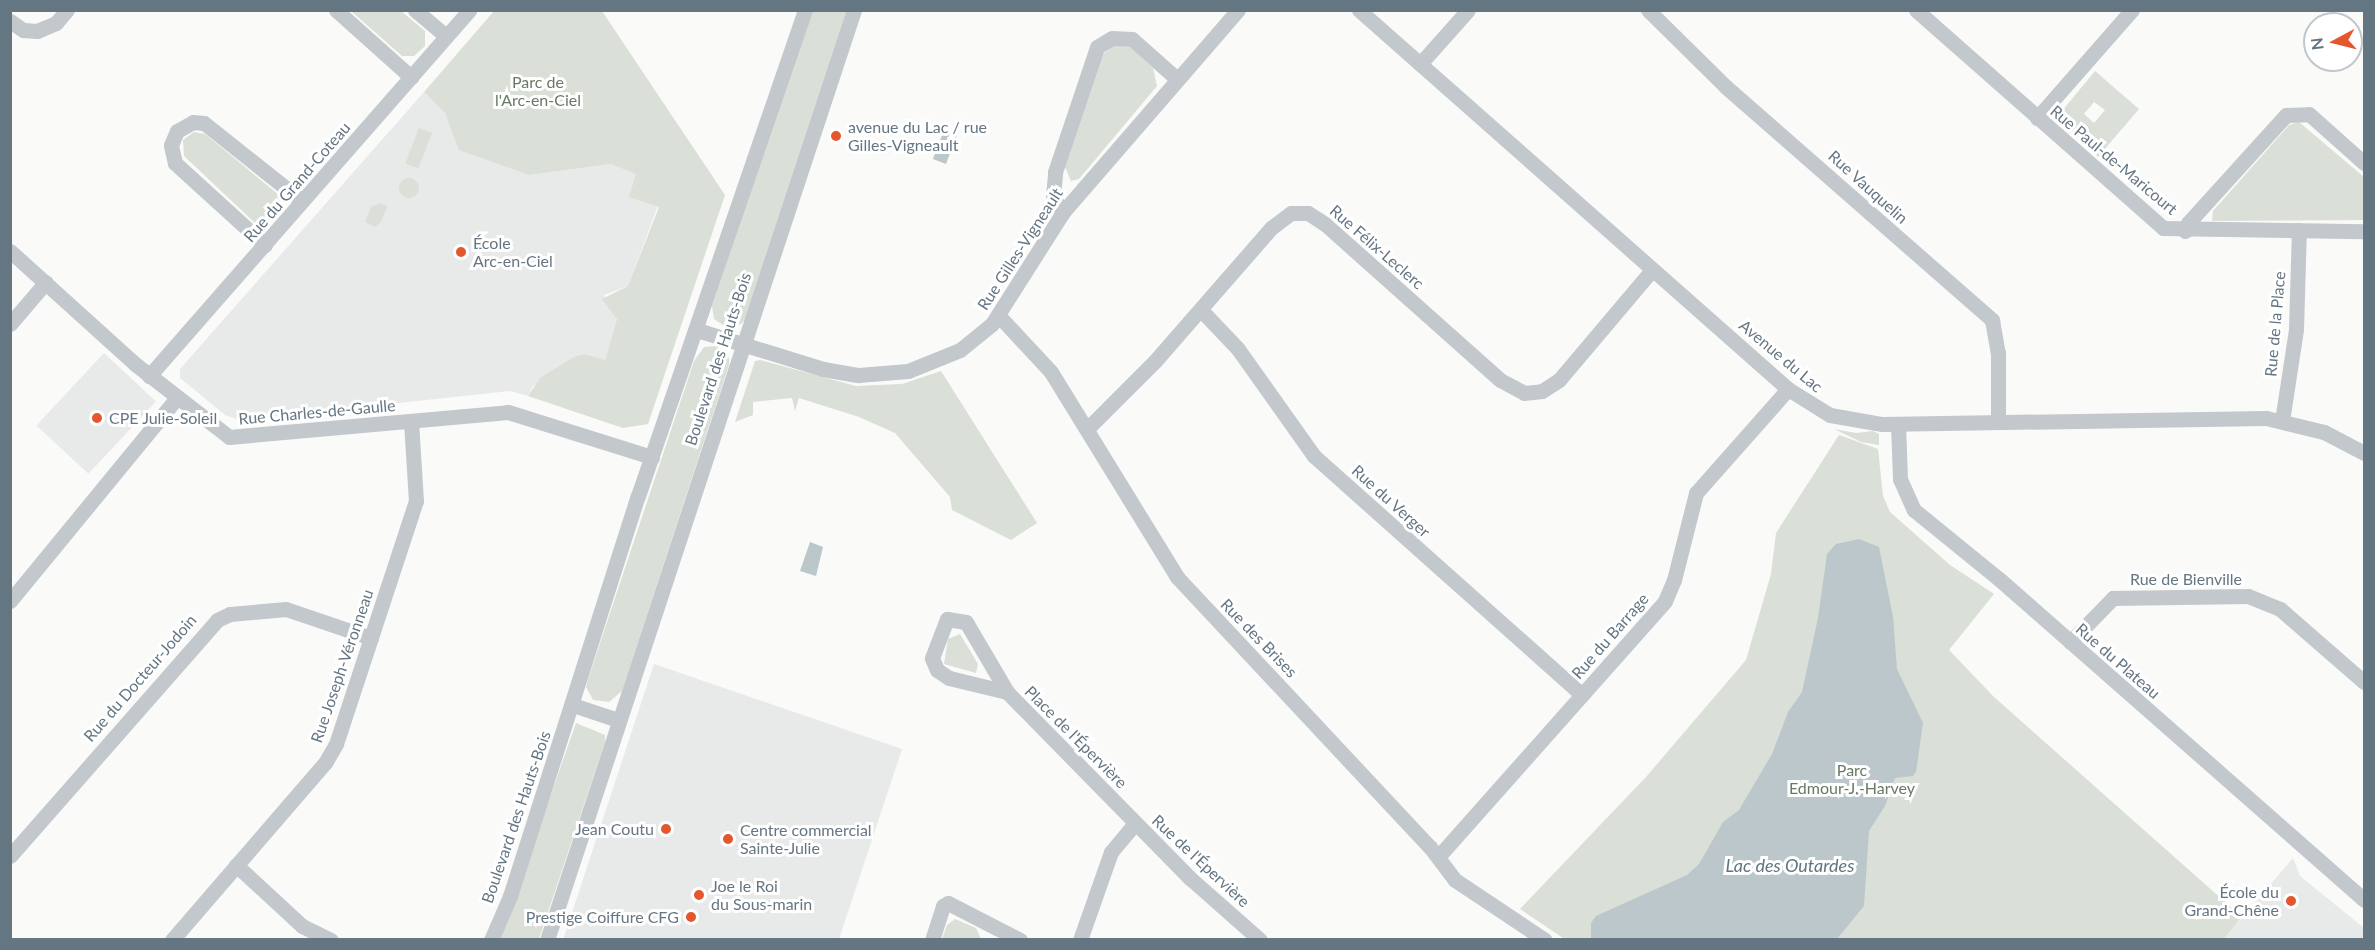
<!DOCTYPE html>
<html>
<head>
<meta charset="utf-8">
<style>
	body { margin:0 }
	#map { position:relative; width:2375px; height:950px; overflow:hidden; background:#fafaf8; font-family:Lato,sans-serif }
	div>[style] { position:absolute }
	.built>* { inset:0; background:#e8e9e9; transform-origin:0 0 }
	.green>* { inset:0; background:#dadfd7; transform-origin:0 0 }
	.round { border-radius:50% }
	.water>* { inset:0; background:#bbc7cb; transform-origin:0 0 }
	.minor>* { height:15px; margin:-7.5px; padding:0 7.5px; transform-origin:7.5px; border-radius:7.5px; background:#c3c8cc }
	.dots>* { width:16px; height:16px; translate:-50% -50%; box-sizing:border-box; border:3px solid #fff; border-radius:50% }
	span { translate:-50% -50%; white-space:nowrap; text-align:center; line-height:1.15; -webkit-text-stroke:6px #fff; paint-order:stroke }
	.park-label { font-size:16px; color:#687a64 }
	.poi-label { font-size:16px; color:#657683 }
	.left { translate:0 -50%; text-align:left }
	.right { translate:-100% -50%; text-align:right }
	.street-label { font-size:16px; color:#657683 }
	.water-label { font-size:18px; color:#60757c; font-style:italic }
	.frame { position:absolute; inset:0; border:12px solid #657683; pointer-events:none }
	.north { position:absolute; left:2303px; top:12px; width:60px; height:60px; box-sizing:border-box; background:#fff; border:2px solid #c1c8cd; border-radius:50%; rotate:263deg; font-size:16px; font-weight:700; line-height:24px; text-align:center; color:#657683 }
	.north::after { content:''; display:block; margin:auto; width:21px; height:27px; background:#e4572e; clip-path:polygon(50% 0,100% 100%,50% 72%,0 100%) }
</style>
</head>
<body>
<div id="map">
	<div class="built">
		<i style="clip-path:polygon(424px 92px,445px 113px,460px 150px,529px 175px,611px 164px,666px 184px,628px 286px,604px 295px,617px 319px,605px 360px,585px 354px,533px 386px,528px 396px,510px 391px,239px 420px,225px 415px,180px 378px,180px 369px)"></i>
		<i style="left:104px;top:353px;width:71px;height:99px;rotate:43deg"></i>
		<i style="clip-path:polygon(654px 664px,902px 749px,839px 939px,563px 940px)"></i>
		<i style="clip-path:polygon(2293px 858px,2300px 876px,2364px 928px,2364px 939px,2223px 940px)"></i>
	</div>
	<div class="green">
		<i style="clip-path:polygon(351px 11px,401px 11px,425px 31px,425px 46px,414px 56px,402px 56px)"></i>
		<i style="clip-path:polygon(494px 11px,602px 11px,725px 195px,648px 424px,623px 428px,528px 396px,540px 378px,574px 357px,585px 354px,605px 360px,617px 319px,602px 299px,628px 286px,659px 207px,629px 197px,636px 174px,611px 164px,529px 175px,459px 150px,445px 113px,424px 92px)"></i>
		<i style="clip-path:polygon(811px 11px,849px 11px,747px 317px,741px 324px,726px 327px,714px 319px,712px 306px)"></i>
		<i style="clip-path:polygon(1114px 46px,1130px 47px,1153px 68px,1157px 86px,1079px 179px,1071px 181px,1065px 167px,1102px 55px)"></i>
		<i style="clip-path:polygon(evenodd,2095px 71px,2139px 109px,2098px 157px,2057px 117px,2095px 71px,2094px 102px,2105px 110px,2094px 123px,2084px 114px,2094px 102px)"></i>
		<i style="clip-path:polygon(2299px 122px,2364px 177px,2364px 220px,2212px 221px,2213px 211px,2289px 125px)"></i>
		<i style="left:419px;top:128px;width:14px;height:38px;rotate:21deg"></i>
		<i style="clip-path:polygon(194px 132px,205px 134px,279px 195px,283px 207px,272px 221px,255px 223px,184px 156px,183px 140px)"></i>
		<i class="round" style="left:399px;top:178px;width:20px;height:20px"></i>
		<i style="clip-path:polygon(380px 203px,388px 206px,380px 223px,375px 227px,365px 222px,371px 207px)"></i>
		<i style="clip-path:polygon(718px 346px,729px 358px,729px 365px,622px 691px,609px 702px,593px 700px,586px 687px,588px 679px,694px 361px,704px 347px)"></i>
		<i style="clip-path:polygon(760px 360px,856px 386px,902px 384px,941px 371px,1037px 523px,1011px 540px,952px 510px,950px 497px,895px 433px,859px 417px,799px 398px,795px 411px,792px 398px,753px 402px,753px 415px,735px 422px,755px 361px)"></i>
		<i style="clip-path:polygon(1834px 429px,1856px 433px,1873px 431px,1879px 434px,1879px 445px,1861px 442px)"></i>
		<i style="clip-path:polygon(1839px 435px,1878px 449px,1883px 496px,1890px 512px,1950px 565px,1994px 594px,1949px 650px,1994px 697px,2242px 917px,2223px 940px,1566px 940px,1520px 909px,1646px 777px,1746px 660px,1771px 574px,1776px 533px)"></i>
		<i style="clip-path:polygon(960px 634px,978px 664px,976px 673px,944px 664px,948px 639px)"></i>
		<i style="clip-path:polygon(576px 723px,605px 735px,605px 742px,539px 939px,500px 940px)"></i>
		<i style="clip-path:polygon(955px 919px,976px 928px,981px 939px,942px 939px,947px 925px)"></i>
	</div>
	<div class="water">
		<i style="left:944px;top:130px;width:14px;height:31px;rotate:21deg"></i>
		<i style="clip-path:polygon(1859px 539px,1879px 547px,1893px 617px,1897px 669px,1923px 723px,1916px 772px,1913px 776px,1895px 778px,1885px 806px,1869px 831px,1864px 906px,1837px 939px,1591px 939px,1591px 923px,1596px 916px,1687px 875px,1699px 864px,1723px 822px,1739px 810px,1772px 754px,1788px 712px,1802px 692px,1818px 618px,1827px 554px,1836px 544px)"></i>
		<i style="clip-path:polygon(810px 542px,823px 547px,816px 576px,800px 571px)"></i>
	</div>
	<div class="minor">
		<i style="left:336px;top:10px;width:101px;rotate:41.8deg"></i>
		<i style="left:415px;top:10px;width:40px;rotate:40deg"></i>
		<i style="left:1359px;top:10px;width:572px;rotate:41.46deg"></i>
		<i style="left:1788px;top:389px;width:49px;rotate:31.8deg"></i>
		<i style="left:1830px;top:415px;width:53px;rotate:9.8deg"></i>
		<i style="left:1882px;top:424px;width:384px;rotate:-0.9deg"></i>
		<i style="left:2266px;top:418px;width:60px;rotate:13.6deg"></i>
		<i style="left:2324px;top:432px;width:45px;rotate:27.7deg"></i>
		<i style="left:1648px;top:10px;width:110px;rotate:44.6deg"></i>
		<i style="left:1726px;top:87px;width:354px;rotate:41.2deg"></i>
		<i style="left:1992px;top:320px;width:34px;rotate:80deg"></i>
		<i style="left:1998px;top:353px;width:68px;rotate:90deg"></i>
		<i style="left:1916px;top:10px;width:329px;rotate:41.4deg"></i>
		<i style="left:2163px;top:228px;width:201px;rotate:0.9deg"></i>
		<i style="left:10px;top:21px;width:16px;rotate:35deg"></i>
		<i style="left:23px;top:30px;width:14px;rotate:4deg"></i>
		<i style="left:37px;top:31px;width:21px;rotate:-23deg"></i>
		<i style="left:56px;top:23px;width:17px;rotate:-50deg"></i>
		<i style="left:1420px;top:64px;width:72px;rotate:-48.4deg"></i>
		<i style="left:2037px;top:118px;width:144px;rotate:-48.7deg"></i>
		<i style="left:1063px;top:212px;width:18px;rotate:-124deg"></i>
		<i style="left:1053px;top:197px;width:25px;rotate:-85deg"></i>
		<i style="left:1055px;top:172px;width:132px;rotate:-71.4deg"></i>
		<i style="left:1097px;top:47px;width:17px;rotate:-31deg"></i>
		<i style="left:1112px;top:38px;width:20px;rotate:3deg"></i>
		<i style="left:1132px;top:39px;width:60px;rotate:41.6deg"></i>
		<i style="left:2185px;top:231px;width:9px;rotate:-69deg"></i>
		<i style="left:2188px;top:223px;width:146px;rotate:-47.8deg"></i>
		<i style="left:2286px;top:115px;width:23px;rotate:-2deg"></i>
		<i style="left:2309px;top:114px;width:74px;rotate:41.7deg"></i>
		<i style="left:265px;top:245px;width:122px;rotate:-137.7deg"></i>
		<i style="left:175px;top:163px;width:18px;rotate:-103deg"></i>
		<i style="left:171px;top:145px;width:15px;rotate:-67deg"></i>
		<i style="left:177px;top:131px;width:18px;rotate:-29deg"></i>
		<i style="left:193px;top:122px;width:11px;rotate:5deg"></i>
		<i style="left:204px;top:123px;width:125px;rotate:38.5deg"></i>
		<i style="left:10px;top:251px;width:169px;rotate:42.1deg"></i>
		<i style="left:135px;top:364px;width:119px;rotate:37.8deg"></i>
		<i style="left:229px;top:437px;width:280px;rotate:-5.1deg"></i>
		<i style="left:508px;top:412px;width:151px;rotate:17.4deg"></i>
		<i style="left:1201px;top:310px;width:54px;rotate:46.5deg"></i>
		<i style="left:1238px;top:349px;width:131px;rotate:54.6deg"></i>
		<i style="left:1314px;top:456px;width:359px;rotate:41.7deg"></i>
		<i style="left:999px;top:316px;width:76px;rotate:47.1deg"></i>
		<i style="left:1051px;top:372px;width:241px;rotate:58.4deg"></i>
		<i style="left:1177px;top:577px;width:370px;rotate:46.9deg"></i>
		<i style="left:1430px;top:847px;width:41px;rotate:52.9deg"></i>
		<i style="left:1455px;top:880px;width:108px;rotate:33.7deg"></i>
		<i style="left:10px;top:324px;width:55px;rotate:-49.4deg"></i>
		<i style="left:697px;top:330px;width:132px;rotate:17.2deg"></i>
		<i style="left:823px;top:369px;width:36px;rotate:10deg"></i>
		<i style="left:858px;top:375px;width:50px;rotate:-4.6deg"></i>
		<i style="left:908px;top:371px;width:56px;rotate:-22deg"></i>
		<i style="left:960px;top:350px;width:41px;rotate:-39.1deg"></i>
		<i style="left:992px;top:324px;width:133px;rotate:-57.6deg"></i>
		<i style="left:1063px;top:212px;width:267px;rotate:-49.1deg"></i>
		<i style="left:149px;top:376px;width:486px;rotate:-48.8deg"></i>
		<i style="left:2282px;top:421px;width:93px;rotate:-81.3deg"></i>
		<i style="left:2296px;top:329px;width:99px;rotate:-88.3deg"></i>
		<i style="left:1898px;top:424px;width:55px;rotate:87.9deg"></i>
		<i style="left:1900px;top:479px;width:34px;rotate:66deg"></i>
		<i style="left:1914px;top:510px;width:109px;rotate:39.1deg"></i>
		<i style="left:1999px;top:579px;width:486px;rotate:41.3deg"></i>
		<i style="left:1087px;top:429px;width:96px;rotate:-45deg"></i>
		<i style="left:1155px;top:361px;width:176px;rotate:-48.9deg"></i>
		<i style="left:1271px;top:228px;width:25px;rotate:-37deg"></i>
		<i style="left:1291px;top:213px;width:17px"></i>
		<i style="left:1308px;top:213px;width:20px;rotate:33deg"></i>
		<i style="left:1325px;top:224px;width:234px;rotate:41.7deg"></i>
		<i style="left:1500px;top:380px;width:27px;rotate:28deg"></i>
		<i style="left:1524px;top:393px;width:18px;rotate:-6deg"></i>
		<i style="left:1542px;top:391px;width:20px;rotate:-33deg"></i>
		<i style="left:1559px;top:380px;width:144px;rotate:-49.8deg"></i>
		<i style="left:10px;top:601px;width:263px;rotate:-50.6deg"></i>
		<i style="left:2070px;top:642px;width:62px;rotate:-45.7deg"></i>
		<i style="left:2113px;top:598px;width:135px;rotate:-0.8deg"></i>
		<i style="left:2248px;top:596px;width:35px;rotate:22deg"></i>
		<i style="left:2280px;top:609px;width:111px;rotate:41deg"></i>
		<i style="left:1007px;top:692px;width:60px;rotate:-166.4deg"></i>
		<i style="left:949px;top:678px;width:14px;rotate:-146deg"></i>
		<i style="left:937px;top:670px;width:13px;rotate:-113deg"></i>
		<i style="left:932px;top:658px;width:42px;rotate:-69deg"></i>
		<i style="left:947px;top:619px;width:19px;rotate:9deg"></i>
		<i style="left:966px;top:622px;width:81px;rotate:59.6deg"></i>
		<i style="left:1007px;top:692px;width:262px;rotate:45.5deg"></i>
		<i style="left:1191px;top:879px;width:92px;rotate:41.5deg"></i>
		<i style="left:573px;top:705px;width:47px;rotate:18.4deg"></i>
		<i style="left:10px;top:856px;width:314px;rotate:-48.7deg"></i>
		<i style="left:217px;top:620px;width:14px;rotate:-25deg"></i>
		<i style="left:230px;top:614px;width:56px;rotate:-5.1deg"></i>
		<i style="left:286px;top:609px;width:90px;rotate:18.8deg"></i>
		<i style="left:1438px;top:857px;width:342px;rotate:-48.4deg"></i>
		<i style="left:1665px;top:601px;width:23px;rotate:-67deg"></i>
		<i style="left:1674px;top:580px;width:90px;rotate:-75.8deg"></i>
		<i style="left:1696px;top:493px;width:139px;rotate:-48.5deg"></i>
		<i style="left:236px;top:865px;width:90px;rotate:42.7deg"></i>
		<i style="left:302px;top:926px;width:32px;rotate:26deg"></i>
		<i style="left:172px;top:940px;width:234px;rotate:-49.2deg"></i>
		<i style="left:325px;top:763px;width:22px;rotate:-60deg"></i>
		<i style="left:336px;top:744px;width:256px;rotate:-71.8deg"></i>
		<i style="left:416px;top:501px;width:79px;rotate:-93.6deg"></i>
		<i style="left:491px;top:940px;width:48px;rotate:-66.6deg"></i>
		<i style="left:510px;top:896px;width:420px;rotate:-72.3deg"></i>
		<i style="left:638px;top:496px;width:514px;rotate:-71.04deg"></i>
		<i style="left:547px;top:940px;width:979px;rotate:-71.73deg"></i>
		<i style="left:932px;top:940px;width:36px;rotate:-72deg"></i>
		<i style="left:943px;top:906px;width:6px;rotate:-31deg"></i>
		<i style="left:948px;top:903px;width:81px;rotate:27.2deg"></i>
		<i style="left:1080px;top:940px;width:93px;rotate:-70.6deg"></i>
		<i style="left:1111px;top:852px;width:38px;rotate:-50deg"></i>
	</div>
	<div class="dots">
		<i style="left:836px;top:136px;background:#e4572e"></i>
		<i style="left:461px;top:252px;background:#e4572e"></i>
		<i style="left:97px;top:418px;background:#e4572e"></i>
		<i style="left:666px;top:829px;background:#e4572e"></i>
		<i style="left:728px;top:839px;background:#e4572e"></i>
		<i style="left:699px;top:895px;background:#e4572e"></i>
		<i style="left:2291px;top:901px;background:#e4572e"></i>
		<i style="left:691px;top:917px;background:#e4572e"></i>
	</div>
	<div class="park-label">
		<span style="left:538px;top:91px">Parc de<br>l'Arc-en-Ciel</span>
		<span style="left:1852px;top:779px">Parc<br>Edmour-J.-Harvey</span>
	</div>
	<div class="poi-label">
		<span class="left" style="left:848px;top:136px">avenue du Lac / rue<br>Gilles-Vigneault</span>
		<span class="left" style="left:473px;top:252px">École<br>Arc-en-Ciel</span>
		<span class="left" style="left:109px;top:418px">CPE Julie-Soleil</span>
		<span class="right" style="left:654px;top:829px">Jean Coutu</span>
		<span class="left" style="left:740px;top:839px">Centre commercial<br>Sainte-Julie</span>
		<span class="left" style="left:711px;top:895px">Joe le Roi<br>du Sous-marin</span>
		<span class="right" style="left:2279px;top:901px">École du<br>Grand-Chêne</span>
		<span class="right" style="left:679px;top:917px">Prestige Coiffure CFG</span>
	</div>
	<div class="street-label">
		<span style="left:2114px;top:160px;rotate:40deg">Rue Paul-de-Maricourt</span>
		<span style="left:297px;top:182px;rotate:-49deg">Rue du Grand-Coteau</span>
		<span style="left:1868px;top:187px;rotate:42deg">Rue Vauquelin</span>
		<span style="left:1377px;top:247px;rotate:41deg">Rue Félix-Leclerc</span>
		<span style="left:1020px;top:249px;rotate:-57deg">Rue Gilles-Vigneault</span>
		<span style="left:2275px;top:324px;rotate:-85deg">Rue de la Place</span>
		<span style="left:1781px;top:356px;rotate:40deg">Avenue du Lac</span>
		<span style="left:718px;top:359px;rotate:-72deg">Boulevard des Hauts-Bois</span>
		<span style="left:317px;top:412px;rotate:-5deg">Rue Charles-de-Gaulle</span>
		<span style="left:1391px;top:501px;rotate:42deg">Rue du Verger</span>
		<span style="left:2186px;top:579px">Rue de Bienville</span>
		<span style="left:1610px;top:636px;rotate:-49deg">Rue du Barrage</span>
		<span style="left:1259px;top:638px;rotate:46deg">Rue des Brises</span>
		<span style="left:2118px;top:661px;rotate:41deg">Rue du Plateau</span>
		<span style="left:342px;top:666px;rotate:-71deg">Rue Joseph-Véronneau</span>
		<span style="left:140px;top:678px;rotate:-49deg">Rue du Docteur-Jodoin</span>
		<span style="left:1076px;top:737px;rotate:45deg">Place de l'Épervière</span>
		<span style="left:516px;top:817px;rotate:-71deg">Boulevard des Hauts-Bois</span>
		<span style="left:1201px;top:861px;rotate:43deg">Rue de l'Épervière</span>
	</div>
	<div class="water-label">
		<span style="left:1790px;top:865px">Lac des Outardes</span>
	</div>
	<div class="frame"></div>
	<div class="north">N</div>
</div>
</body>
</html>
